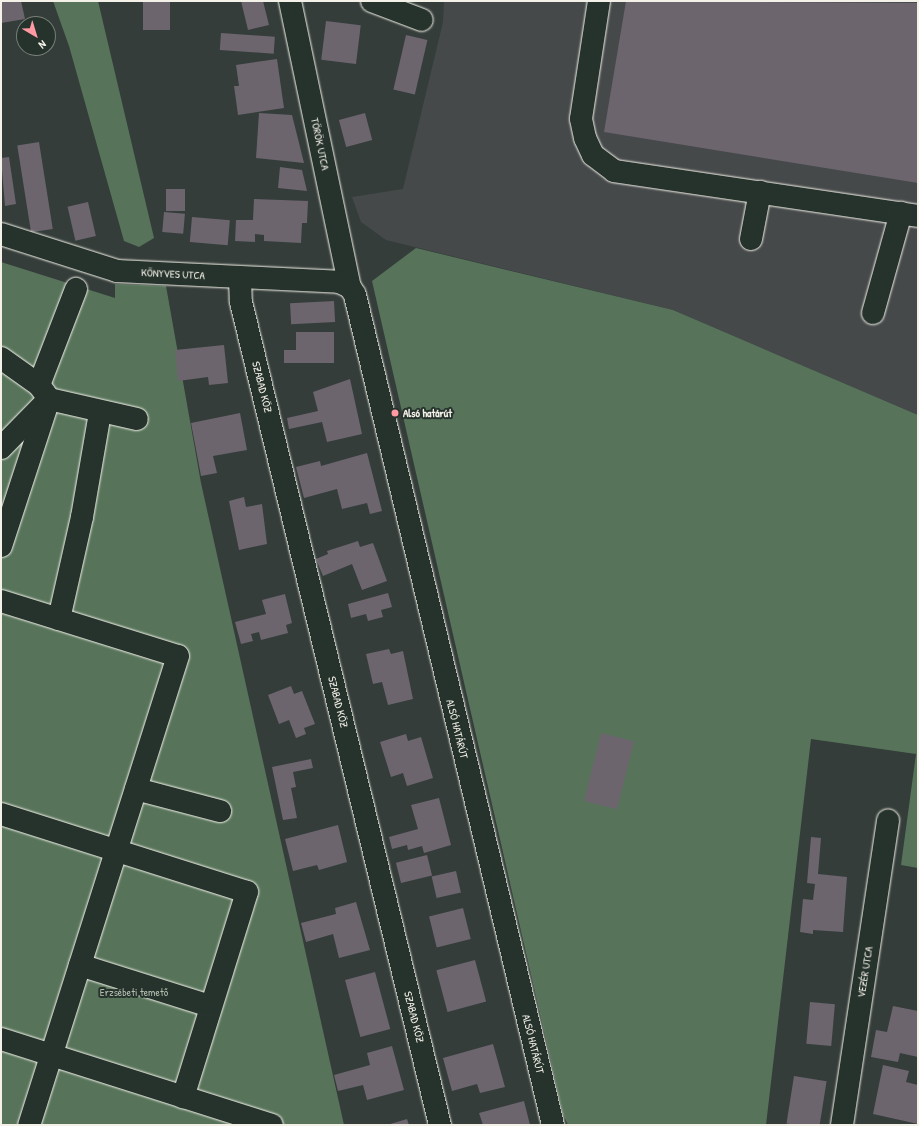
<!DOCTYPE html>
<html>
<head>
<meta charset="utf-8">
<style>
	body { margin:0 }
	#map { position:relative; width:919px; height:1126px; overflow:hidden; background:#343d3a; font-family:"Patrick Hand",sans-serif }
	div>[style] { position:absolute }
	.built>* { inset:0; background:#45494a }
	.green>* { inset:0; background:#57745b }
	.building>* { inset:0; background:#6c656e; transform-origin:0 0 }
	.roads { filter:drop-shadow(0 0 1px #f4f1e8) drop-shadow(0 0 1px #f4f1e8) }
	.minor>* { height:22px; margin:-11px; padding:0 11px; transform-origin:11px; border-radius:11px; background:#26332d }
	.dots>* { width:11px; height:11px; translate:-50% -50%; box-sizing:border-box; border:2px solid #26332d; border-radius:50% }
	span { translate:-50% -50%; white-space:nowrap; text-align:center; line-height:1.15; -webkit-text-stroke:4px #26332d; paint-order:stroke }
	.street-label { font-size:11px; color:#f4f1e8 }
	.poi-label { font-size:11px; color:#f4f1e8; font-weight:700 }
	.left { translate:0 -50%; text-align:left }
	.park-label { font-size:11px; color:#b5bfb0 }
	.frame { position:absolute; inset:0; border:2px solid #f4f1e8; pointer-events:none }
	.north { position:absolute; left:16px; top:16px; width:40px; height:40px; box-sizing:border-box; background:#26332d; border:1px solid #787f78; border-radius:50%; rotate:142deg; font-size:11px; font-weight:700; line-height:16px; text-align:center; color:#f4f1e8 }
	.north::after { content:''; display:block; margin:auto; width:14px; height:18px; background:#ff9aa2; clip-path:polygon(50% 0,100% 100%,50% 72%,0 100%) }
</style>
</head>
<body>
<div id="map">
	<div class="built">
		<i style="clip-path:polygon(444px 1px,918px 1px,918px 415px,673px 310px,386px 240px,361px 222px,352px 197px,403px 189px,443px 22px)"></i>
	</div>
	<div class="green">
		<i style="clip-path:polygon(53px 1px,98px 1px,154px 238px,139px 247px,124px 241px,69px 46px)"></i>
		<i style="clip-path:polygon(416px 248px,673px 310px,918px 415px,918px 868px,901px 865px,916px 754px,811px 739px,766px 1125px,568px 1125px,563px 1114px,372px 281px)"></i>
		<i style="clip-path:polygon(1px 262px,115px 298px,115px 284px,166px 286px,201px 483px,344px 1125px,1px 1125px)"></i>
	</div>
	<div class="building">
		<i style="clip-path:polygon(1px 1px,21px 1px,25px 19px,1px 23px)"></i>
		<i style="left:143px;top:1px;width:27px;height:29px"></i>
		<i style="clip-path:polygon(241px 1px,263px 1px,269px 25px,248px 30px)"></i>
		<i style="clip-path:polygon(626px 1px,918px 3px,918px 183px,604px 132px)"></i>
		<i style="left:326px;top:21px;width:35px;height:39px;rotate:7deg"></i>
		<i style="left:221px;top:33px;width:54px;height:17px;rotate:4deg"></i>
		<i style="left:406px;top:35px;width:22px;height:56px;rotate:13deg"></i>
		<i style="clip-path:polygon(277px 59px,284px 108px,238px 115px,234px 86px,239px 86px,236px 65px)"></i>
		<i style="clip-path:polygon(259px 113px,292px 115px,304px 163px,256px 158px)"></i>
		<i style="left:365px;top:113px;width:28px;height:27px;rotate:75deg"></i>
		<i style="left:39px;top:142px;width:88px;height:22px;rotate:81deg"></i>
		<i style="clip-path:polygon(9px 157px,16px 204px,5px 206px,1px 158px)"></i>
		<i style="clip-path:polygon(280px 167px,302px 170px,307px 191px,278px 188px)"></i>
		<i style="left:166px;top:189px;width:19px;height:22px"></i>
		<i style="clip-path:polygon(254px 199px,308px 201px,307px 223px,302px 223px,301px 243px,264px 241px,264px 235px,255px 234px,255px 242px,235px 241px,236px 220px,253px 220px)"></i>
		<i style="left:88px;top:202px;width:35px;height:21px;rotate:77deg"></i>
		<i style="left:164px;top:212px;width:21px;height:20px;rotate:5deg"></i>
		<i style="left:192px;top:217px;width:38px;height:25px;rotate:5deg"></i>
		<i style="left:334px;top:301px;width:21px;height:44px;rotate:87deg"></i>
		<i style="clip-path:polygon(296px 332px,334px 332px,334px 363px,284px 363px,284px 350px,296px 350px)"></i>
		<i style="clip-path:polygon(224px 345px,228px 383px,209px 385px,208px 377px,178px 381px,175px 350px)"></i>
		<i style="clip-path:polygon(350px 379px,362px 434px,327px 442px,322px 422px,289px 429px,287px 418px,318px 411px,313px 392px)"></i>
		<i style="clip-path:polygon(240px 413px,247px 450px,213px 456px,217px 473px,201px 476px,191px 423px)"></i>
		<i style="clip-path:polygon(367px 453px,382px 511px,370px 514px,367px 503px,342px 509px,337px 489px,304px 498px,296px 467px,320px 461px,321px 466px)"></i>
		<i style="clip-path:polygon(244px 497px,246px 507px,262px 504px,267px 544px,239px 550px,229px 501px)"></i>
		<i style="clip-path:polygon(358px 541px,360px 547px,373px 543px,387px 581px,362px 590px,352px 564px,323px 576px,316px 559px,328px 554px,327px 551px)"></i>
		<i style="clip-path:polygon(388px 593px,392px 607px,381px 610px,383px 617px,368px 621px,366px 614px,351px 618px,348px 604px)"></i>
		<i style="clip-path:polygon(285px 594px,292px 623px,286px 625px,288px 633px,261px 640px,259px 632px,251px 634px,253px 641px,241px 644px,235px 622px,266px 614px,262px 600px)"></i>
		<i style="clip-path:polygon(389px 649px,391px 654px,403px 651px,413px 699px,388px 705px,382px 682px,373px 684px,366px 654px)"></i>
		<i style="clip-path:polygon(291px 686px,294px 694px,302px 691px,315px 724px,304px 728px,306px 734px,296px 738px,289px 720px,279px 724px,268px 695px)"></i>
		<i style="left:601px;top:733px;width:34px;height:70px;rotate:14deg"></i>
		<i style="clip-path:polygon(406px 734px,408px 741px,421px 737px,433px 778px,407px 786px,403px 773px,391px 777px,380px 742px)"></i>
		<i style="clip-path:polygon(311px 759px,313px 768px,293px 772px,296px 787px,291px 788px,297px 818px,283px 820px,272px 767px)"></i>
		<i style="clip-path:polygon(439px 798px,451px 845px,424px 853px,422px 846px,408px 850px,407px 845px,392px 849px,389px 837px,418px 829px,411px 805px)"></i>
		<i style="clip-path:polygon(338px 825px,347px 862px,319px 870px,317px 865px,293px 871px,285px 839px)"></i>
		<i style="clip-path:polygon(811px 837px,821px 838px,818px 874px,847px 877px,843px 932px,813px 930px,813px 934px,800px 932px,803px 899px,813px 900px,815px 884px,807px 883px)"></i>
		<i style="left:427px;top:855px;width:21px;height:32px;rotate:76deg"></i>
		<i style="left:456px;top:871px;width:22px;height:25px;rotate:77deg"></i>
		<i style="clip-path:polygon(356px 902px,370px 950px,339px 958px,333px 934px,306px 942px,301px 923px,336px 914px,335px 908px)"></i>
		<i style="left:463px;top:908px;width:32px;height:35px;rotate:76deg"></i>
		<i style="left:475px;top:960px;width:43px;height:40px;rotate:75deg"></i>
		<i style="left:375px;top:972px;width:59px;height:31px;rotate:75deg"></i>
		<i style="left:810px;top:1002px;width:25px;height:42px;rotate:5deg"></i>
		<i style="clip-path:polygon(893px 1006px,918px 1011px,918px 1057px,900px 1053px,898px 1062px,871px 1057px,876px 1030px,887px 1032px)"></i>
		<i style="clip-path:polygon(493px 1044px,505px 1087px,480px 1093px,477px 1084px,452px 1091px,443px 1058px)"></i>
		<i style="clip-path:polygon(392px 1046px,404px 1090px,367px 1100px,363px 1085px,338px 1091px,334px 1075px,370px 1065px,367px 1053px)"></i>
		<i style="clip-path:polygon(883px 1065px,909px 1071px,906px 1082px,918px 1085px,918px 1124px,873px 1114px)"></i>
		<i style="left:794px;top:1076px;width:33px;height:48px;rotate:9deg"></i>
		<i style="clip-path:polygon(524px 1101px,530px 1125px,483px 1125px,479px 1113px)"></i>
		<i style="clip-path:polygon(407px 1119px,409px 1125px,387px 1125px)"></i>
	</div>
	<div class="roads">
		<div class="minor">
			<i style="left:290px;top:1px;width:292px;rotate:78.2deg"></i>
			<i style="left:350px;top:287px;width:9px;rotate:58deg"></i>
			<i style="left:355px;top:295px;width:853px;rotate:76.58deg"></i>
			<i style="left:372px;top:1px;width:53px;rotate:20.8deg"></i>
			<i style="left:599px;top:1px;width:119px;rotate:98.7deg"></i>
			<i style="left:581px;top:119px;width:19px;rotate:78deg"></i>
			<i style="left:585px;top:138px;width:19px;rotate:65deg"></i>
			<i style="left:593px;top:155px;width:26px;rotate:37deg"></i>
			<i style="left:614px;top:171px;width:307px;rotate:8.4deg"></i>
			<i style="left:1px;top:234px;width:122px;rotate:17.7deg"></i>
			<i style="left:117px;top:271px;width:222px;rotate:2.8deg"></i>
			<i style="left:339px;top:282px;width:12px;rotate:24deg"></i>
			<i style="left:751px;top:239px;width:48px;rotate:-79.2deg"></i>
			<i style="left:240px;top:278px;width:24px;rotate:88deg"></i>
			<i style="left:241px;top:302px;width:847px;rotate:76.41deg"></i>
			<i style="left:873px;top:313px;width:104px;rotate:-74.4deg"></i>
			<i style="left:1px;top:358px;width:47px;rotate:35.4deg"></i>
			<i style="left:39px;top:385px;width:17px;rotate:54deg"></i>
			<i style="left:49px;top:399px;width:90px;rotate:12.8deg"></i>
			<i style="left:39px;top:385px;width:103px;rotate:-68.9deg"></i>
			<i style="left:1px;top:448px;width:63px;rotate:-45.6deg"></i>
			<i style="left:1px;top:546px;width:155px;rotate:-71.9deg"></i>
			<i style="left:1px;top:601px;width:185px;rotate:17.3deg"></i>
			<i style="left:178px;top:656px;width:492px;rotate:107.6deg"></i>
			<i style="left:59px;top:619px;width:105px;rotate:-77.3deg"></i>
			<i style="left:82px;top:517px;width:106px;rotate:-80.2deg"></i>
			<i style="left:136px;top:789px;width:87px;rotate:14.7deg"></i>
			<i style="left:1px;top:814px;width:258px;rotate:17.6deg"></i>
			<i style="left:247px;top:892px;width:215px;rotate:107.3deg"></i>
			<i style="left:80px;top:965px;width:136px;rotate:17.5deg"></i>
			<i style="left:1px;top:1039px;width:284px;rotate:17.6deg"></i>
			<i style="left:842px;top:1125px;width:308px;rotate:-81.4deg"></i>
		</div>
	</div>
	<div class="dots">
		<i style="left:395px;top:413px;background:#ff9aa2"></i>
	</div>
	<div class="street-label">
		<span style="left:320px;top:144px;rotate:78deg">TÖRÖK UTCA</span>
		<span style="left:173px;top:274px;rotate:3deg">KÖNYVES UTCA</span>
		<span style="left:262px;top:387px;rotate:76deg">SZABAD KÖZ</span>
		<span style="left:338px;top:702px;rotate:76deg">SZABAD KÖZ</span>
		<span style="left:457px;top:729px;rotate:76deg">ALSÓ HATÁRÚT</span>
		<span style="left:865px;top:972px;rotate:-81deg">VEZÉR UTCA</span>
		<span style="left:414px;top:1017px;rotate:76deg">SZABAD KÖZ</span>
		<span style="left:533px;top:1044px;rotate:76deg">ALSÓ HATÁRÚT</span>
	</div>
	<div class="poi-label">
		<span class="left" style="left:403px;top:413px">Alsó határút</span>
	</div>
	<div class="park-label">
		<span style="left:134px;top:992px">Erzsébeti temető</span>
	</div>
	<div class="frame"></div>
	<div class="north">N</div>
</div>
</body>
</html>
